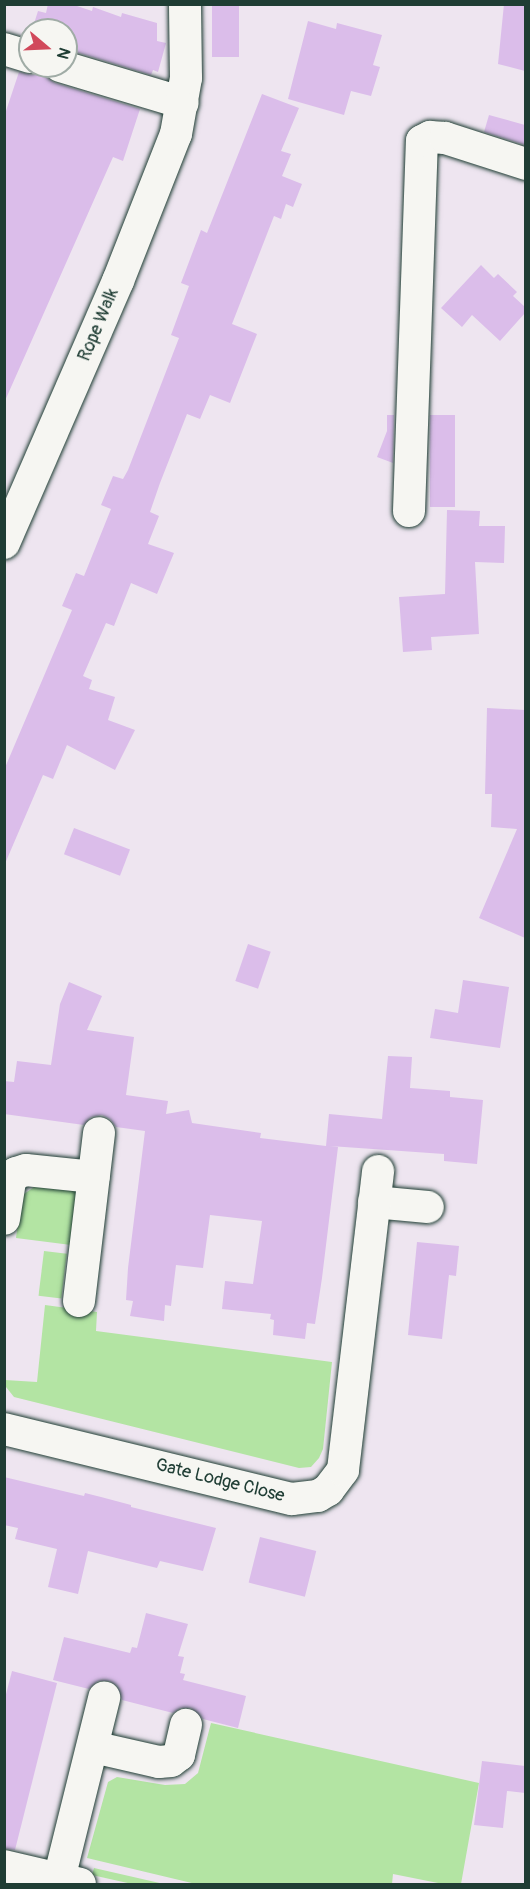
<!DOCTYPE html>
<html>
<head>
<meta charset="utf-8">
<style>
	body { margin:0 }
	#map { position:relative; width:530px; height:1889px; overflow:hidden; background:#eee5f0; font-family:Pangolin,sans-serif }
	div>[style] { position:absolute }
	.green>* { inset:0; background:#b3e4a3; transform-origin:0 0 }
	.building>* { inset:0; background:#dbbdea; transform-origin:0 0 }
	.roads { filter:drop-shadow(0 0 2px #1f3d34) drop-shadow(0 0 2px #1f3d34) }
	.minor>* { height:32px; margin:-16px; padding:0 16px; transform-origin:16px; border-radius:16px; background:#f6f6f2 }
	span { translate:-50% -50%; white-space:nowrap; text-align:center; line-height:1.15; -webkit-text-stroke:5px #f6f6f2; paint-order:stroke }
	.street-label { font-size:18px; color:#1f3d34 }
	.frame { position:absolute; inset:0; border:6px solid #1f3d34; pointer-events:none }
	.north { position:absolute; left:18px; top:18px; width:60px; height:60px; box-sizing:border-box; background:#f6f6f2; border:2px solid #a0aca6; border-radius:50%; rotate:109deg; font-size:16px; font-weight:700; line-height:24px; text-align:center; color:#1f3d34 }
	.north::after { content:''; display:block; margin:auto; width:21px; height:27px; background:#d1495b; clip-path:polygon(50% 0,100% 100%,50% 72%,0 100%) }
</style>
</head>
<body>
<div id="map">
	<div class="green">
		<i style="clip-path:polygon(37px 1185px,78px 1188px,71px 1245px,16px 1238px,21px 1200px,24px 1194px)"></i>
		<i style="left:44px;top:1251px;width:23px;height:45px;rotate:7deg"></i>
		<i style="clip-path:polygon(45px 1305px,97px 1312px,96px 1331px,332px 1362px,323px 1449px,319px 1458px,311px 1467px,299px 1468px,14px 1397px,6px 1387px,5px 1380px,37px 1382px)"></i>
		<i style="clip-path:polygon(211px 1723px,479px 1783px,461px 1884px,443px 1884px,393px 1874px,392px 1884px,196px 1884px,87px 1858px,108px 1782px,117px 1777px,165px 1785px,185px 1784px,198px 1773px)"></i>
		<i style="clip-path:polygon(94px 1868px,164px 1884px,132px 1884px,92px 1875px)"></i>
	</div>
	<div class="building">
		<i style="clip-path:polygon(48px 4px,71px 4px,92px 11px,93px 7px,121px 17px,122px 13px,157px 23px,157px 41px,166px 43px,158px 72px,153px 70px,151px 75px,66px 49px,66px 30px,32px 30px,38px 11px,46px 13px)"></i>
		<i style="left:212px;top:4px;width:27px;height:53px"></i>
		<i style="clip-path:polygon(504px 4px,525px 4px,525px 71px,498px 64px)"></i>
		<i style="clip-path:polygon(308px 21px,336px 29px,337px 23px,382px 35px,373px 65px,380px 67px,371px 96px,351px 91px,344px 115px,288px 99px)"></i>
		<i style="clip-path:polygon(42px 70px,47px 78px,55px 83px,140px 109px,123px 161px,113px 157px,4px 403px,4px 117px,19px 72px,33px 75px)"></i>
		<i style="clip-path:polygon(262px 94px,299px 108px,281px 151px,291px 154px,282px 176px,302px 184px,293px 207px,286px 204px,281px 219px,274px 216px,232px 324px,257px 334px,230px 403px,210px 395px,200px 419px,187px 414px,160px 483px,150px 512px,159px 516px,148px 544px,174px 553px,157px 594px,131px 583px,114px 626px,106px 623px,83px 676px,92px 680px,89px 689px,115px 697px,108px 720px,135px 730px,115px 770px,67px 745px,53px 779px,43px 775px,4px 866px,4px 770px,72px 610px,62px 606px,76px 573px,84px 576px,111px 509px,101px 505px,113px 476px,123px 479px,128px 470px,179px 338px,171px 335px,189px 286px,181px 283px,201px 230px,207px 233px)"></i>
		<i style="clip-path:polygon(489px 115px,525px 125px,525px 145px,484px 132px)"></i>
		<i style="clip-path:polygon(481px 265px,494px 278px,498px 274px,517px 292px,513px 296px,525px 307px,525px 313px,500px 341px,472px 315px,462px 327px,441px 308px)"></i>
		<i style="clip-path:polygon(387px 415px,394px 415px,393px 463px,377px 457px,387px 431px)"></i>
		<i style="left:430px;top:415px;width:25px;height:92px"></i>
		<i style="clip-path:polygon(447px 510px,480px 511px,479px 526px,505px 526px,504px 563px,475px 562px,479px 634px,431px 637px,432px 650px,403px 652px,399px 597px,445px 594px)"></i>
		<i style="clip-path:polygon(487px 708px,525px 710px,525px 938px,479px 918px,517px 829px,491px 827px,492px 794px,485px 794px)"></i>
		<i style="left:74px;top:828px;width:60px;height:28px;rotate:21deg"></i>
		<i style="left:248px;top:944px;width:24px;height:39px;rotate:19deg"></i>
		<i style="clip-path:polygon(463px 980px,509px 987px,500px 1048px,430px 1038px,435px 1009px,458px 1013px)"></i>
		<i style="clip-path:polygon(69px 982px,102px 996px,87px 1030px,134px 1037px,126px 1095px,168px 1101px,166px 1114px,189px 1110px,192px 1123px,261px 1133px,260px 1138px,326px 1146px,329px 1114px,382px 1119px,388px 1056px,412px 1057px,410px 1088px,450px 1091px,450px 1097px,483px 1100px,477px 1164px,444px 1161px,444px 1154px,330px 1146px,338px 1147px,322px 1278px,315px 1324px,307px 1323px,305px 1339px,273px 1335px,274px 1320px,270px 1319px,271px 1314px,222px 1309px,225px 1281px,253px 1284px,262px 1221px,210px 1215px,203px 1268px,176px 1265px,171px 1306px,165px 1305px,164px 1321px,130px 1316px,133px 1301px,126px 1300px,128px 1268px,145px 1131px,116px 1127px,110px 1119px,102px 1115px,91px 1117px,84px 1125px,4px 1114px,4px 1081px,14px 1082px,17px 1061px,51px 1065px,60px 1004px)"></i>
		<i style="clip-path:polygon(417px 1242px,459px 1246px,456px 1276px,449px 1275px,442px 1339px,408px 1335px)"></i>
		<i style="clip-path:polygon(4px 1477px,84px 1496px,85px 1493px,101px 1497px,131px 1505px,131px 1507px,216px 1528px,203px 1571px,160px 1561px,157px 1568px,88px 1551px,78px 1594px,48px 1587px,57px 1549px,15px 1539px,18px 1528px,4px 1525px)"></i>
		<i style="left:260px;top:1537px;width:58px;height:47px;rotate:14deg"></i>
		<i style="clip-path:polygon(146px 1613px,188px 1624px,178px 1656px,184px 1657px,180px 1673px,185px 1674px,183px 1680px,246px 1696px,238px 1728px,203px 1719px,191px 1708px,181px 1708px,173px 1713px,122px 1700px,117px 1686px,109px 1681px,98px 1681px,89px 1689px,53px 1680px,64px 1637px,130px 1653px,132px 1647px,137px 1648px)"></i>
		<i style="clip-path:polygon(12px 1671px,57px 1683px,15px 1850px,4px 1849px,4px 1702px)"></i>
		<i style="clip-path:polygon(482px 1761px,525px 1766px,525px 1793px,507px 1791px,503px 1828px,474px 1825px)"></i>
	</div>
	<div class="roads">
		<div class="minor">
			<i style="left:4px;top:49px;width:27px;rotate:17deg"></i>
			<i style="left:60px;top:66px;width:128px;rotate:16.7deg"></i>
			<i style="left:409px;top:511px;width:370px;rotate:-88deg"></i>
			<i style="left:422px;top:141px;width:9px;rotate:-27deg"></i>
			<i style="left:430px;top:137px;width:15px;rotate:4deg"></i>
			<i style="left:445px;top:138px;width:85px;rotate:17.8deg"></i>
			<i style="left:4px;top:543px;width:286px;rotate:-66.5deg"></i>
			<i style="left:118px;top:281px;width:158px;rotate:-68.5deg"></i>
			<i style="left:176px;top:134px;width:57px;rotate:-79.9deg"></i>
			<i style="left:186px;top:78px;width:74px;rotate:-90.8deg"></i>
			<i style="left:374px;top:1202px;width:54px;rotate:5.3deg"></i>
			<i style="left:4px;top:1219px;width:38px;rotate:-81deg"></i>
			<i style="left:10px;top:1181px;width:10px;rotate:-53deg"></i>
			<i style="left:16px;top:1173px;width:10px;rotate:-17deg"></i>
			<i style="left:26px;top:1170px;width:68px;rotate:5.9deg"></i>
			<i style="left:79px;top:1301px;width:169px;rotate:-83.2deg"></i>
			<i style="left:4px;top:1429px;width:296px;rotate:13.7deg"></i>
			<i style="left:292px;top:1499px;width:26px;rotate:-7deg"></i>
			<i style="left:318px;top:1496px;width:12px;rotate:-31deg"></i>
			<i style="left:328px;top:1490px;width:25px;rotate:-53deg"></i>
			<i style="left:343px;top:1470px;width:301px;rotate:-83.3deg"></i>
			<i style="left:93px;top:1747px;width:68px;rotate:12.8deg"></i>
			<i style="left:159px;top:1762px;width:12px;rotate:-5deg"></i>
			<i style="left:171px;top:1761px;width:10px;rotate:-37deg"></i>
			<i style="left:179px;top:1755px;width:31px;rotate:-77deg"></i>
			<i style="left:4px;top:1866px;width:78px;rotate:13.3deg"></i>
			<i style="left:59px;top:1879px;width:187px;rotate:-76deg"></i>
		</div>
	</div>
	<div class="street-label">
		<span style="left:99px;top:325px;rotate:-67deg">Rope Walk</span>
		<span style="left:220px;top:1481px;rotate:14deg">Gate Lodge Close</span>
	</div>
	<div class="frame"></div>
	<div class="north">N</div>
</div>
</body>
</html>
